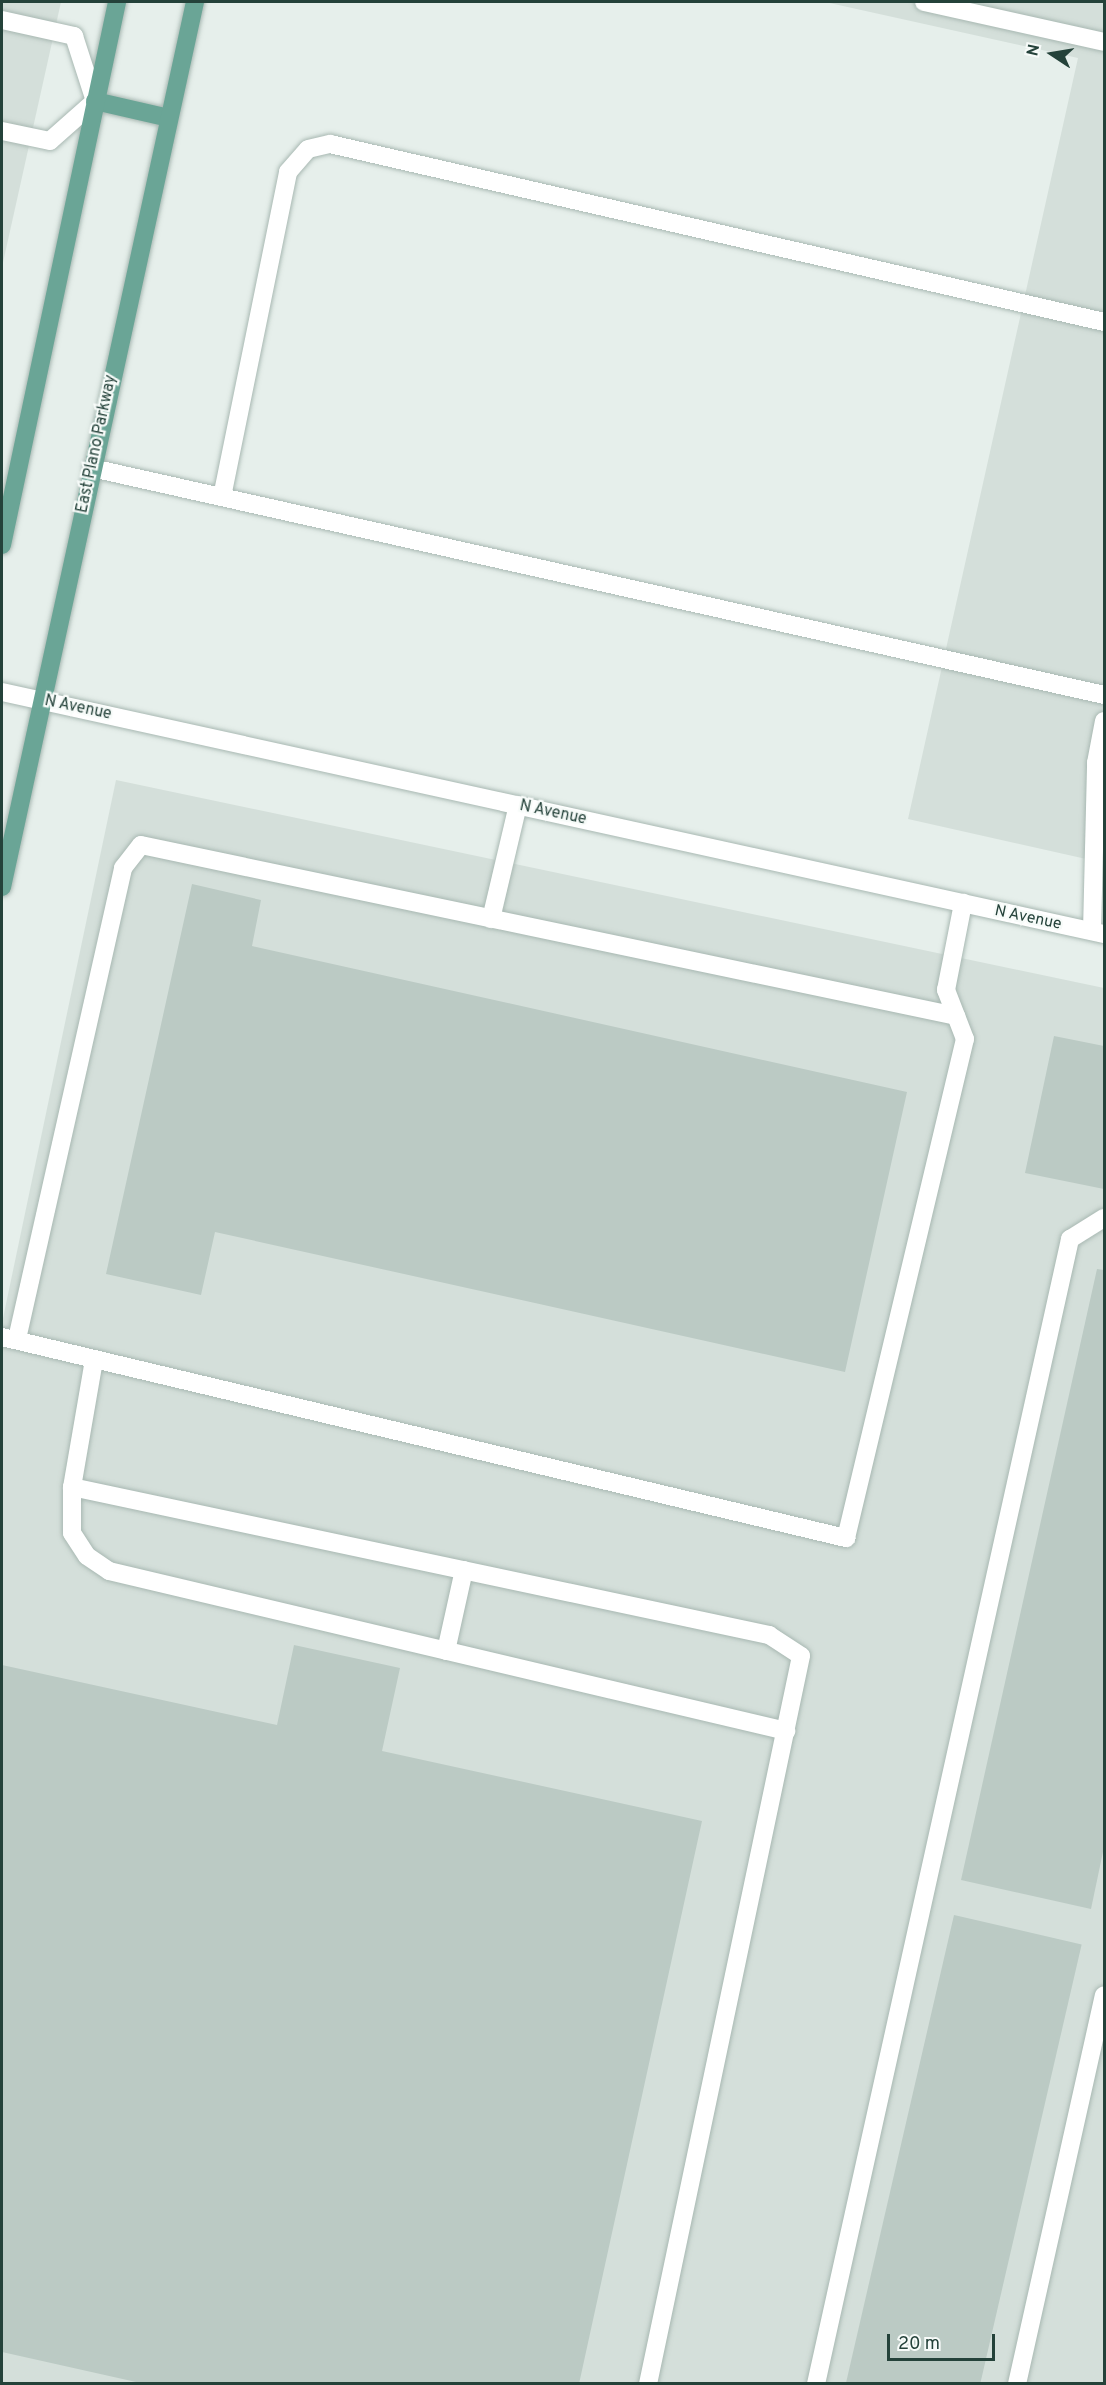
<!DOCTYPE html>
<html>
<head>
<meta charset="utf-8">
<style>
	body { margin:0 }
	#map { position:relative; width:1106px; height:2385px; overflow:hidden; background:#e6efeb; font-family:Overpass,sans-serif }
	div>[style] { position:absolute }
	.built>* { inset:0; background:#d4dfda }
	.building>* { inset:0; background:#bbcac4; transform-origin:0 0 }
	.roads { filter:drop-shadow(0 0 2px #a8b8b2) drop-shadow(0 0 2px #a8b8b2) }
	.service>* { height:18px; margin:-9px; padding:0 9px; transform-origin:9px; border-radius:9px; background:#fff }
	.minor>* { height:18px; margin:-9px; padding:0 9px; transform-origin:9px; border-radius:9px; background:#fff }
	.primary>* { height:18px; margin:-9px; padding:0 9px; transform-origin:9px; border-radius:9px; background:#6aa596 }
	span { translate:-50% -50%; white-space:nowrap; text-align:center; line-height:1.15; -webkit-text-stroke:4.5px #f7fbf9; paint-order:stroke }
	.street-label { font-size:16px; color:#24423a }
	.frame { position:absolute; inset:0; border:3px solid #24423a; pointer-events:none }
	.north { position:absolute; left:1022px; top:24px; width:60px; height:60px; -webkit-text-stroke:4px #f7fbf9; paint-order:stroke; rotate:282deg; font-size:16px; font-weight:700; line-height:24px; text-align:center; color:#24423a }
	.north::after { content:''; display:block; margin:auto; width:21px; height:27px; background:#24423a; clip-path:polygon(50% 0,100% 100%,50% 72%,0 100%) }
	.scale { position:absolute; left:887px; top:2334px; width:108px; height:27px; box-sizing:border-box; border:3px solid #24423a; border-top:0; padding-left:8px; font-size:18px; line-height:21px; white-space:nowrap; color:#24423a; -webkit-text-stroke:4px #f7fbf9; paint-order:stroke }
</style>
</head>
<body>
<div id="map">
	<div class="built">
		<i style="clip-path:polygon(2px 2px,61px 2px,2px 267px)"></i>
		<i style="clip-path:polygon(825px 2px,1104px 2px,1104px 863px,908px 819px,1078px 58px)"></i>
		<i style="clip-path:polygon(116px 780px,1104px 988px,1104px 2383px,2px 2384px,2px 1323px)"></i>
	</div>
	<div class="building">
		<i style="clip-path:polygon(192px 884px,261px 900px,252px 946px,907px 1092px,845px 1372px,215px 1232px,201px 1295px,106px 1274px)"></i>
		<i style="clip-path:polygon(1054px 1036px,1104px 1046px,1104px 1189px,1025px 1173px)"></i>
		<i style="clip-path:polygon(1097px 1269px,1104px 1270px,1104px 1847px,1091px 1909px,961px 1880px)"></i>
		<i style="clip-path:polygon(294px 1645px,400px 1668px,382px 1751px,702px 1821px,579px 2384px,145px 2384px,2px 2352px,2px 1665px,277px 1725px)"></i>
		<i style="left:954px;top:1915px;width:131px;height:481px;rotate:13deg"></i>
	</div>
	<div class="roads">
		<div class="service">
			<i style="left:924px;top:2px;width:184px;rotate:12.5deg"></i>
			<i style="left:2px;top:20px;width:74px;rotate:12.5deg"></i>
			<i style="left:74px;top:36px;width:68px;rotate:72.1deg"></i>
			<i style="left:95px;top:101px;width:60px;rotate:138.4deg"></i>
			<i style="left:50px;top:141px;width:49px;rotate:-168.2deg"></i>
			<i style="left:92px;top:468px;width:1037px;rotate:12.64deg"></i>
			<i style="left:222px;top:497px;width:332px;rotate:-78.5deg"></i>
			<i style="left:288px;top:172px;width:30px;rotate:-49deg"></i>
			<i style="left:308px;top:149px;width:23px;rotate:-13deg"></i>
			<i style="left:330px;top:144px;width:794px;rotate:12.95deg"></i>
			<i style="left:1104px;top:721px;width:43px;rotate:100.8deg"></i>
			<i style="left:1096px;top:763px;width:8px;rotate:14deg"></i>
			<i style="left:491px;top:919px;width:117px;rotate:-76.7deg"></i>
			<i style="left:1092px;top:931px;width:168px;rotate:-88.6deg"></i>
			<i style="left:2px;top:1337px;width:868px;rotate:13.4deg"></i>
			<i style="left:846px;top:1538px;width:513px;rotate:-76.59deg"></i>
			<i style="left:965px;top:1039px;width:53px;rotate:-111.2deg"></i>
			<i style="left:946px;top:990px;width:89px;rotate:-78.9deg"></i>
			<i style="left:17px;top:1339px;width:483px;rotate:-77.3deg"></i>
			<i style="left:123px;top:868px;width:29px;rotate:-52deg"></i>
			<i style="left:141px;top:845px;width:833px;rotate:11.85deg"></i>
			<i style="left:94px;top:1360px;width:129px;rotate:99.8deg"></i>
			<i style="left:72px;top:1487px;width:713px;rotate:11.99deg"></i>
			<i style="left:769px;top:1635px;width:38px;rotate:33deg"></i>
			<i style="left:801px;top:1656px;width:744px;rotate:101.87deg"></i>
			<i style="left:72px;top:1487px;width:46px;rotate:90deg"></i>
			<i style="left:72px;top:1533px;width:27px;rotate:57deg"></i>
			<i style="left:87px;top:1556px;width:27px;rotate:34deg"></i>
			<i style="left:109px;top:1571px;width:696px;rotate:13.3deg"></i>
			<i style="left:446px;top:1651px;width:83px;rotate:-77.5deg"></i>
			<i style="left:816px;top:2384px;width:1173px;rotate:-77.49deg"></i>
			<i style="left:1070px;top:1239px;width:40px;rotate:-32deg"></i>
			<i style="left:1017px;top:2384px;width:398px;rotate:-77.4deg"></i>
		</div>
		<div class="minor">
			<i style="left:2px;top:692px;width:1128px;rotate:12.39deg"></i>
		</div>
		<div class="primary">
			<i style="left:95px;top:101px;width:76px;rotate:12.9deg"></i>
			<i style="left:2px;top:545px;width:555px;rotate:-78.04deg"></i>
			<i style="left:2px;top:887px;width:906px;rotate:-77.7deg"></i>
		</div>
	</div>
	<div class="street-label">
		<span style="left:97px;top:444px;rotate:-78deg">East Plano Parkway</span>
		<span style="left:78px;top:708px;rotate:12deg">N Avenue</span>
		<span style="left:553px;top:813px;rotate:12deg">N Avenue</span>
		<span style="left:1028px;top:918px;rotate:12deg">N Avenue</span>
	</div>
	<div class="frame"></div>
	<div class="north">N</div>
	<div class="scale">20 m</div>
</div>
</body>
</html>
